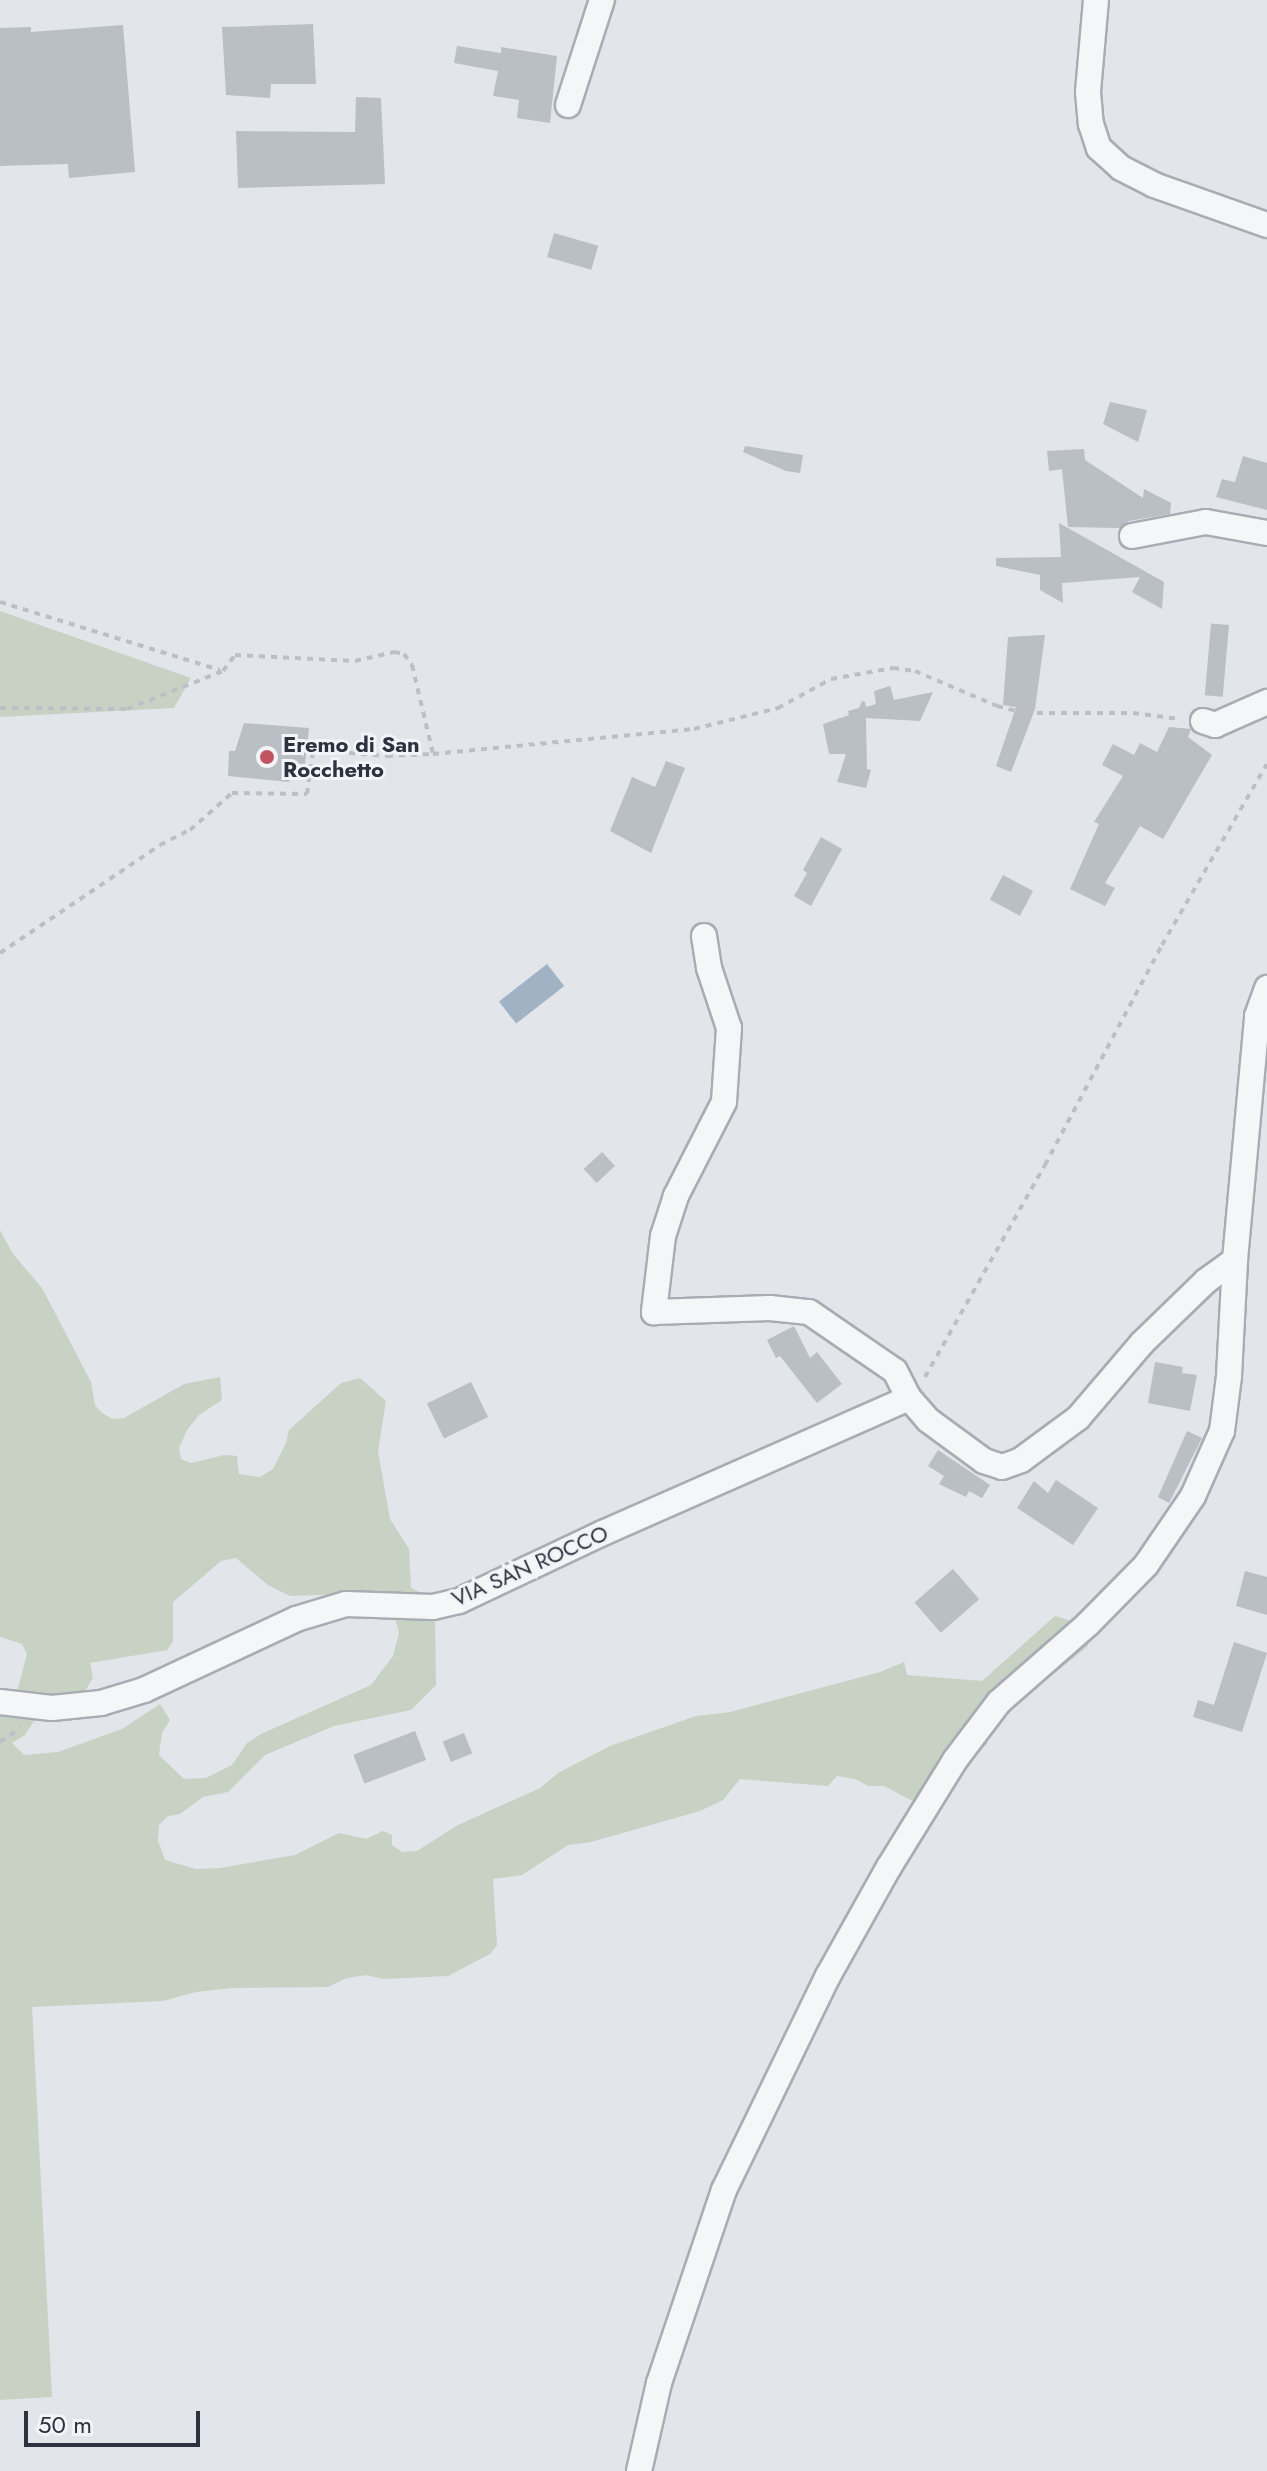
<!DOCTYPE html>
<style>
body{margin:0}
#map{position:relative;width:1267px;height:2471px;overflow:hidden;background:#e2e5e9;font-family:Jost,sans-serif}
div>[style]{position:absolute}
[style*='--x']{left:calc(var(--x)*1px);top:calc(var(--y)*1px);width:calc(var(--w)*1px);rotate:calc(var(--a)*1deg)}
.green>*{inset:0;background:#c7d2c4}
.water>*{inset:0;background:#a1b2c5;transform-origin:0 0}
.building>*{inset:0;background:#babec5;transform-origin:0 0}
.path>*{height:4px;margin-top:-2px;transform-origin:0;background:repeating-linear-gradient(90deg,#bdbfc4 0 6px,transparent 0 12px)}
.roads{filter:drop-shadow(2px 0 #a8acb3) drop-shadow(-2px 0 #a8acb3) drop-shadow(0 2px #a8acb3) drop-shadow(0 -2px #a8acb3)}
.minor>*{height:24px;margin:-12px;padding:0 12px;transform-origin:12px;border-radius:12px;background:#f5f6f8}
.dots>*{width:22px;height:22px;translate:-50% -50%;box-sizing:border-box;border:4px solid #f2f4f7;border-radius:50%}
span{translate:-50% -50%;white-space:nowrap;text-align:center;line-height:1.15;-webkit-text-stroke:6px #f2f4f7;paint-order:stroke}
.poi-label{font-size:22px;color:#2c323f;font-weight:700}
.left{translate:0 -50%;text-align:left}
.street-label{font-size:22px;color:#2c323f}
.scale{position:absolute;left:24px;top:2411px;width:176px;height:36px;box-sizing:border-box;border:4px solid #2c323f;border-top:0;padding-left:10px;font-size:24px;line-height:28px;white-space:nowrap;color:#2c323f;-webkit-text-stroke:6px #f2f4f7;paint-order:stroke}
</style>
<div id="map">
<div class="green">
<i style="clip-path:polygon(0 611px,191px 678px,174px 708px,0 717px)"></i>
<i style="clip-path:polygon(evenodd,0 1230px,13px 1254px,42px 1288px,91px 1382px,95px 1405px,101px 1412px,112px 1419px,124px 1418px,184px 1384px,220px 1377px,222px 1400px,199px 1415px,187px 1430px,179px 1448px,181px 1459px,191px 1463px,224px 1455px,237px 1456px,239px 1474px,260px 1477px,273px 1469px,286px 1443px,289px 1430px,341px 1383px,360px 1378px,386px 1401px,378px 1451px,390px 1519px,409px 1549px,411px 1588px,422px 1593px,435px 1615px,436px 1685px,411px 1710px,334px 1726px,265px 1755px,228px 1792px,203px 1797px,180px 1814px,168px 1816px,159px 1825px,158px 1841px,165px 1860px,196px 1869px,220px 1868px,295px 1855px,339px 1833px,366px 1839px,383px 1831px,392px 1835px,392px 1845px,402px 1852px,417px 1851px,458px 1825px,540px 1788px,558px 1773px,610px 1746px,696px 1716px,730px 1712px,880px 1672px,904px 1662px,907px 1675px,982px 1681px,1055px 1616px,1078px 1623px,1087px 1630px,1088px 1646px,1055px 1673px,989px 1692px,984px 1708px,987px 1744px,959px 1764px,957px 1784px,941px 1800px,926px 1808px,884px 1786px,868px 1786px,855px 1779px,837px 1776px,828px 1786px,740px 1779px,723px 1800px,700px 1811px,591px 1842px,568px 1845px,522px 1875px,493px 1879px,497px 1945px,490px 1954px,448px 1976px,383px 1979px,366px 1975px,347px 1978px,328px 1987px,233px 1988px,196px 1992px,163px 2001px,32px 2007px,52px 2397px,0 2400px,0 1713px,16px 1696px,27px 1654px,22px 1644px,0 1637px,0 1230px,236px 1558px,268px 1585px,290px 1596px,366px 1593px,396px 1621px,399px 1633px,393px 1656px,371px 1685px,261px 1734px,247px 1743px,232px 1765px,206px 1778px,184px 1779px,159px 1755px,162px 1733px,170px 1720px,160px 1704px,122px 1729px,58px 1752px,24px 1755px,12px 1743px,25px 1735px,34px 1721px,85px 1691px,93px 1678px,90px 1663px,167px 1650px,173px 1641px,173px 1602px,221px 1561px,236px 1558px)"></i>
</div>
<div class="water">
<i style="left:547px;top:964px;width:28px;height:61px;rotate:52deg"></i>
</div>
<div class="building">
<i style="clip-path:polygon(313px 24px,316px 84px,271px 84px,270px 98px,226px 95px,222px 27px)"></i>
<i style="clip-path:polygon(123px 25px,135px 172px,69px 178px,68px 164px,0 166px,0 28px,31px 27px,31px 32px)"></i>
<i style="clip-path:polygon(457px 46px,501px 53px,501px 47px,557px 56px,550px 123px,517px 118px,519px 100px,493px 96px,498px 71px,454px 63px)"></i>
<i style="clip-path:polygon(356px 97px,381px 98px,385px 184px,238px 188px,236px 131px,355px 132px)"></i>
<i style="left:554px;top:233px;width:46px;height:25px;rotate:16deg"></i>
<i style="clip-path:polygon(1110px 402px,1147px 410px,1138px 442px,1103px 424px)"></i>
<i style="clip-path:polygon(745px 446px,803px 455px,800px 473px,786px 471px,743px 452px)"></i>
<i style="clip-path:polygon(1084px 449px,1085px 460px,1143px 498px,1144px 489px,1171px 503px,1170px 514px,1129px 521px,1120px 528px,1068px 527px,1062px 469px,1049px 471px,1047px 451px)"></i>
<i style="clip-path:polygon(1243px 456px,1267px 463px,1267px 510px,1216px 497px,1222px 479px,1235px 482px)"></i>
<i style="clip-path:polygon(1059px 523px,1164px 582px,1162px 609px,1132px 592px,1140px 577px,1062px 583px,1063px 603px,1040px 590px,1040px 575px,996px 566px,996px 558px,1061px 557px)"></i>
<i style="left:1229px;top:625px;width:72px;height:18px;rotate:95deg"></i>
<i style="clip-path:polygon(1045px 635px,1035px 709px,1011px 772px,996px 766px,1016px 707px,1003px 705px,1008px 637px)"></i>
<i style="clip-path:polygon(890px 686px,894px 700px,933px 692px,920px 721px,866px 718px,867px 769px,871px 770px,866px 788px,837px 782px,846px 754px,829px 754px,823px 724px,849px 715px,848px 711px,859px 708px,862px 701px,865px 702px,866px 707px,876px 704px,874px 691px)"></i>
<i style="clip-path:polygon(244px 723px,309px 728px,305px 764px,292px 763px,289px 782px,228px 776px,229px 751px,235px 751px)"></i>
<i style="clip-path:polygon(1169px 727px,1191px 729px,1188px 737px,1212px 755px,1163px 839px,1140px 826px,1105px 883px,1115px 888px,1105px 906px,1070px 889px,1099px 824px,1094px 822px,1123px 776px,1102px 765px,1113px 744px,1134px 755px,1140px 743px,1157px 752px)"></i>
<i style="clip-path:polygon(666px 761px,685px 768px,651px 853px,610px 831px,632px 777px,655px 787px)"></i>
<i style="clip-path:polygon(821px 837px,842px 849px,811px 906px,794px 896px,807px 873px,803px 870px)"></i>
<i style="left:1003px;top:875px;width:34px;height:28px;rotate:28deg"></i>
<i style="left:602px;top:1152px;width:19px;height:25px;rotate:47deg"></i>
<i style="clip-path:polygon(794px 1326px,810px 1358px,817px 1352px,842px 1384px,817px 1403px,780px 1356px,776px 1358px,767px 1340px)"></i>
<i style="clip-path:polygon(1155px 1362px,1183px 1367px,1182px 1373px,1197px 1375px,1190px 1411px,1148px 1403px)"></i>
<i style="left:471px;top:1382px;width:39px;height:49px;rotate:64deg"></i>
<i style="clip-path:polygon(1187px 1431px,1202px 1438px,1169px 1503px,1158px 1497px)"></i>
<i style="clip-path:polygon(938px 1450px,990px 1485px,982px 1498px,969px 1491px,966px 1497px,939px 1484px,944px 1476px,928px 1466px)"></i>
<i style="clip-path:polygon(1056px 1480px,1098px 1508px,1073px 1545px,1017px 1508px,1034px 1481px,1048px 1493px)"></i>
<i style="left:953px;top:1569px;width:40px;height:51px;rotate:49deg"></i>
<i style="clip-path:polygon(1245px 1571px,1267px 1577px,1267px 1615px,1236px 1606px)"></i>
<i style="clip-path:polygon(1234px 1642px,1267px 1653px,1242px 1732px,1193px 1717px,1198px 1700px,1214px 1705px)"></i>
<i style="left:415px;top:1731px;width:31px;height:66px;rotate:69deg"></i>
<i style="left:464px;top:1733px;width:22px;height:23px;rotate:68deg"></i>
</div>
<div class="path">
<i style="--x:0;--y:602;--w:230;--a:17.2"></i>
<i style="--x:0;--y:708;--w:127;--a:0.5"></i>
<i style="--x:127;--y:709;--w:103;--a:-21.6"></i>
<i style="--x:223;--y:671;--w:20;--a:-53"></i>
<i style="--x:235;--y:655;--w:120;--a:2.9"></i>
<i style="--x:355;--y:661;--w:40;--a:-13"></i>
<i style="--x:394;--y:652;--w:10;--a:11"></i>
<i style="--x:404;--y:654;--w:14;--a:54"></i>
<i style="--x:412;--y:665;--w:91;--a:76.7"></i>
<i style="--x:0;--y:953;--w:193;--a:-34"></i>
<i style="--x:160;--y:845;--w:34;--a:-27"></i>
<i style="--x:190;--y:830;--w:56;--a:-41.4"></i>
<i style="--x:232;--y:793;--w:75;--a:0.8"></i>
<i style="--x:307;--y:794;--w:44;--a:-82.2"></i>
<i style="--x:313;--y:750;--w:74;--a:4.6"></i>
<i style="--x:387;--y:756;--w:46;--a:-2.5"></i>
<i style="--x:433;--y:754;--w:262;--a:-5.5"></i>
<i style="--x:694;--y:729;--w:87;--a:-14"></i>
<i style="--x:778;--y:708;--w:60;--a:-28.7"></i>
<i style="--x:831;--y:679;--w:63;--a:-10.1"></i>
<i style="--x:893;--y:668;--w:22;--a:8"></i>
<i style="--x:915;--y:671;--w:89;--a:23.1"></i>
<i style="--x:997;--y:706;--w:29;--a:14"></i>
<i style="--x:1025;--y:713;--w:108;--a:0"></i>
<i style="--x:1133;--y:713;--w:47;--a:7.3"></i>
<i style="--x:925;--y:1377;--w:244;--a:-60.5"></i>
<i style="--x:1045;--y:1165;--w:249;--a:-62"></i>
<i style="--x:1162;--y:945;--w:209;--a:-59.9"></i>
<i style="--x:0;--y:1742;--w:25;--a:-34"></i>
</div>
<div class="roads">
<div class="minor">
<i style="--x:1096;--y:0;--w:92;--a:95"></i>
<i style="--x:1088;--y:92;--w:32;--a:85"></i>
<i style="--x:1091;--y:124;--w:25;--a:72"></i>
<i style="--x:1099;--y:148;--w:30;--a:42"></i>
<i style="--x:1121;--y:168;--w:37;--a:27"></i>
<i style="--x:1154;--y:185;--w:120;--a:19.5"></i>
<i style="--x:568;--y:105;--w:110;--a:-72.1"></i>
<i style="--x:1132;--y:536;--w:75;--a:-10.7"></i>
<i style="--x:1206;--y:522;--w:62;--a:10.2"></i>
<i style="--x:1203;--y:721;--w:13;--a:18"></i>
<i style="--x:1215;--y:725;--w:57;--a:-23.9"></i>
<i style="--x:704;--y:936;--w:32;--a:81"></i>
<i style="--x:709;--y:968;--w:63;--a:71.6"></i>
<i style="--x:729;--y:1028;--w:74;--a:93.9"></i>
<i style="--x:724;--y:1102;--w:106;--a:117.1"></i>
<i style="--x:676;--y:1196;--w:42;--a:108"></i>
<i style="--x:663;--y:1236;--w:77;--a:96.8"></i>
<i style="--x:654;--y:1312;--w:116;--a:-2"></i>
<i style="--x:770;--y:1308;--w:39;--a:6"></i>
<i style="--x:809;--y:1312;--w:104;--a:34.5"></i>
<i style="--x:895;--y:1371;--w:30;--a:63"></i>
<i style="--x:909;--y:1398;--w:29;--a:49"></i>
<i style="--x:928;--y:1420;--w:69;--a:36.2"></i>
<i style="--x:984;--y:1461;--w:19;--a:18"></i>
<i style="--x:1002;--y:1467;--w:20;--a:-20"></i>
<i style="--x:1021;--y:1460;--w:71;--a:-36.4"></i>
<i style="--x:1078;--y:1418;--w:99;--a:-49.5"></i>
<i style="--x:1142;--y:1343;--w:89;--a:-44.1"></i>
<i style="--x:1206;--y:1281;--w:36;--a:-36"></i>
<i style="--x:1235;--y:1260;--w:245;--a:-84.8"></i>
<i style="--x:1257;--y:1016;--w:30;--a:-70"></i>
<i style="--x:0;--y:1702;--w:52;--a:6.6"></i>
<i style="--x:52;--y:1708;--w:49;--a:-5.8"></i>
<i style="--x:101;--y:1703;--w:45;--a:-16.8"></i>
<i style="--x:144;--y:1690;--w:168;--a:-25"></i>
<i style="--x:296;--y:1619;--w:52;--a:-16.7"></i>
<i style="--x:346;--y:1604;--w:87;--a:2"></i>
<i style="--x:433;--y:1607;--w:27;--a:-13"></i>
<i style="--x:459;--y:1601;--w:159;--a:-25.3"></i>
<i style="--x:603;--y:1533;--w:334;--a:-23.8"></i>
<i style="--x:639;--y:2471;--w:90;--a:-77.2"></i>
<i style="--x:659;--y:2383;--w:204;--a:-71.4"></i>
<i style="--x:724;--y:2190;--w:238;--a:-64.1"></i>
<i style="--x:828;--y:1976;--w:125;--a:-60.8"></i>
<i style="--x:889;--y:1867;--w:126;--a:-58.3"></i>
<i style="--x:955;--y:1760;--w:73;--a:-52.8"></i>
<i style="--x:999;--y:1702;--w:118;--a:-41.2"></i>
<i style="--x:1088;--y:1624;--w:83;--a:-45.5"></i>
<i style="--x:1146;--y:1565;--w:83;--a:-55.7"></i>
<i style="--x:1193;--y:1496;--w:71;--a:-66"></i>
<i style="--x:1222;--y:1431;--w:55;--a:-82.7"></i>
<i style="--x:1229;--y:1376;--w:116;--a:-87"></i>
</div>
</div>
<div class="dots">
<i style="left:267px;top:757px;background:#c15462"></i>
</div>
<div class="poi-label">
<span class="left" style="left:283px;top:757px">Eremo di San<br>Rocchetto</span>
</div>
<div class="street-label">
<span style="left:530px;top:1566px;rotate:-24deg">VIA SAN ROCCO</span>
</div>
<div class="scale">50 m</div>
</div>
